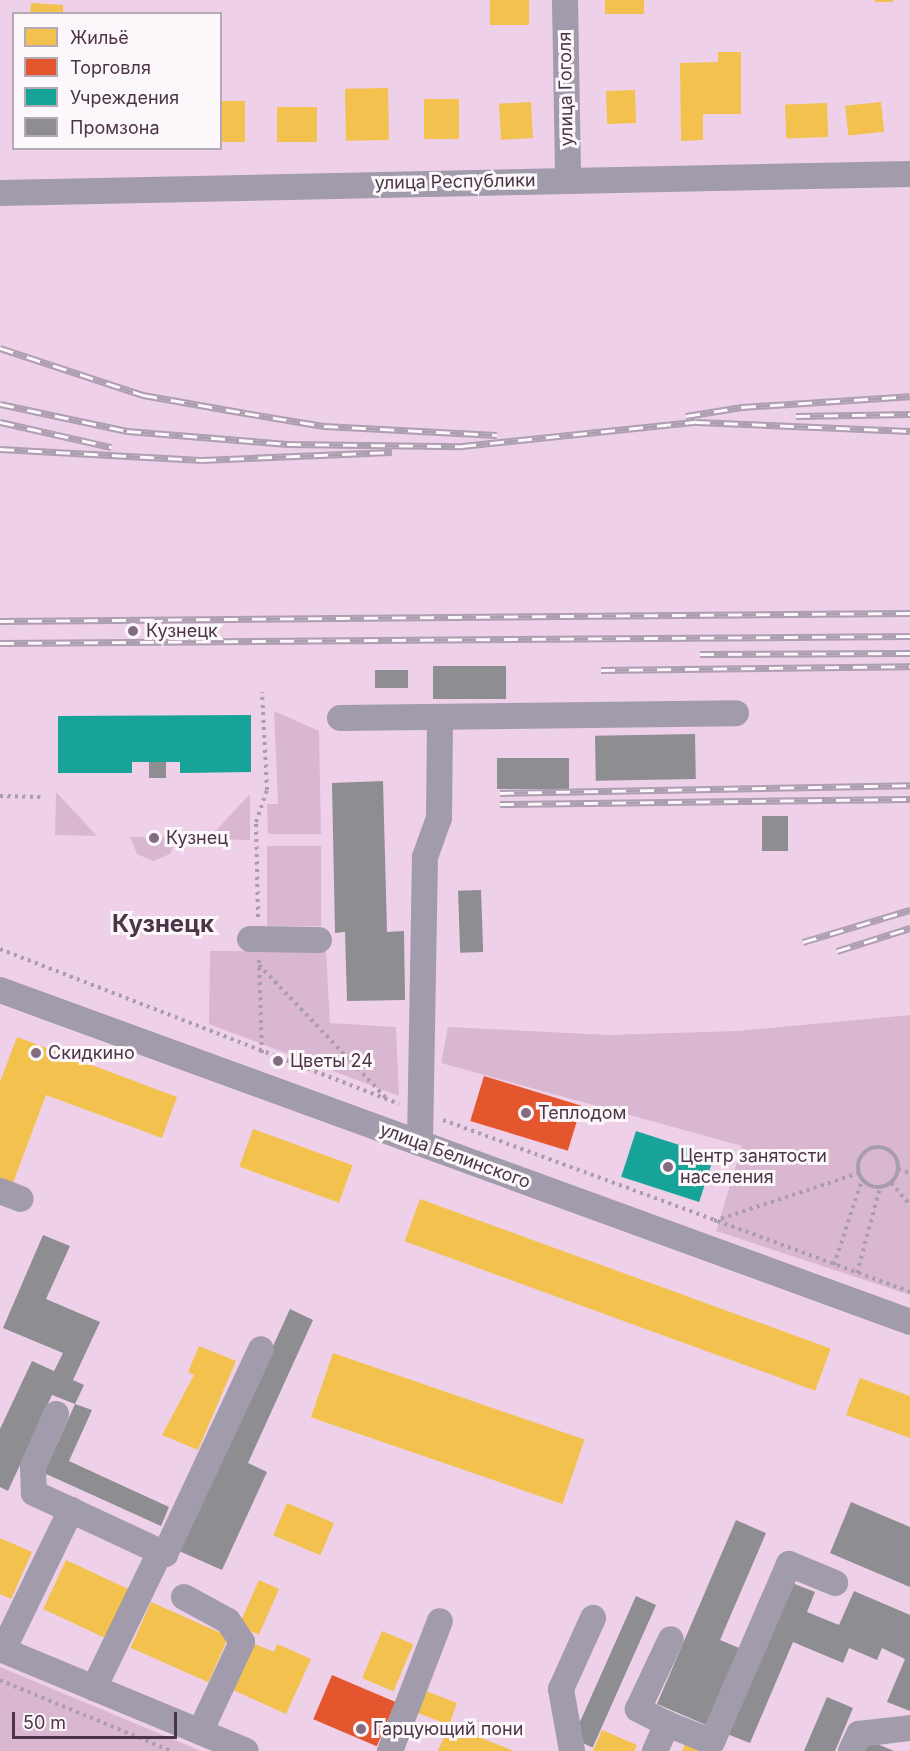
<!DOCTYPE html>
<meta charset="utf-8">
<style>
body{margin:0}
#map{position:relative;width:910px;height:1751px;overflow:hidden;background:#eed1e8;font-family:Inter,sans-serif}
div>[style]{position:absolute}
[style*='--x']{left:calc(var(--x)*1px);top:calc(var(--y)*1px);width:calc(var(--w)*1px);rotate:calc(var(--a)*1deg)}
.green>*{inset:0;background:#d9b7d1;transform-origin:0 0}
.homes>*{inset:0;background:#f2c14e;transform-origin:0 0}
.shops>*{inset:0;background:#e4572e;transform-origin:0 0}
.public>*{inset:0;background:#17a398;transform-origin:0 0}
.industry>*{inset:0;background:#8d8d92;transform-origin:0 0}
.path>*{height:4px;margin-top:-2px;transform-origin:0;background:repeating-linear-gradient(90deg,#a79dac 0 3px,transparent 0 7.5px)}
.path>.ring{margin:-2px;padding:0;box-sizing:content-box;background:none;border:4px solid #a79dac;border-radius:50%}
.minor>*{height:26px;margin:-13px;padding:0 13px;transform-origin:13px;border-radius:13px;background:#a19bac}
.rail>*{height:7px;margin-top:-3.5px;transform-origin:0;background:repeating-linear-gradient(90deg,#fcf7fb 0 14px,#ad9fb1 0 28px);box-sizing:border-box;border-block:2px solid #ad9fb1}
.dots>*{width:16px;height:16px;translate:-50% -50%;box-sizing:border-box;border:3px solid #fcf7fb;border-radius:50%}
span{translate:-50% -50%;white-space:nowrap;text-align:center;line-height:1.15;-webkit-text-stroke:6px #fcf7fb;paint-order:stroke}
.street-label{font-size:18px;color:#4b3546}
.poi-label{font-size:18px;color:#4b3546}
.left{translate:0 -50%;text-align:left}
.district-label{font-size:24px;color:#4b3546;font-weight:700}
.legend{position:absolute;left:12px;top:12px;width:210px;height:138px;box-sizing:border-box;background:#fcf7fb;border:2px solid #b5a9b3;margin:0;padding:8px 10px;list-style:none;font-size:18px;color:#4b3546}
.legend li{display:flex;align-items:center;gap:12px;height:30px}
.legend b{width:30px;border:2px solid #b5a9b3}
.scale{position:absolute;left:12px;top:1712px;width:165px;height:27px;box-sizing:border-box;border:3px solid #4b3546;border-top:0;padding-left:8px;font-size:18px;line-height:21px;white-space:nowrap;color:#4b3546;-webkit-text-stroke:4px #fcf7fb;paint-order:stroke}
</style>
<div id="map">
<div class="green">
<i style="clip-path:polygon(274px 711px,319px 731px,321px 834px,268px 834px,267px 804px,278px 804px)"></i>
<i style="clip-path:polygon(56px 792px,97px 836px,55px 835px)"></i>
<i style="clip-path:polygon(250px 794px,250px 840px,208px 839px)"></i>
<i style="clip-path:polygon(130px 837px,144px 837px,152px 845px,162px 837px,176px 838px,170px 854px,153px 861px,137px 854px)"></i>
<i style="left:267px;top:846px;width:54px;height:80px"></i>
<i style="clip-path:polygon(210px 951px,326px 951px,330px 1023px,396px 1027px,399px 1096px,209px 1024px)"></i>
<i style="clip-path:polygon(910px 1015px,910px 1295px,716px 1231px,742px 1146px,441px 1063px,448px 1027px,608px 1035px,737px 1031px)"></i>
<i style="clip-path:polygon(0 1666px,0 1667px,201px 1751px,0 1751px)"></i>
</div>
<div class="homes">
<i style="left:490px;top:0;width:39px;height:25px"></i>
<i style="left:605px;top:0;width:39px;height:14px"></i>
<i style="left:875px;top:0;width:18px;height:2px"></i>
<i style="clip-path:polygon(31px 3px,63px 5px,63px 14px,30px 14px)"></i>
<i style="clip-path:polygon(718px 52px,741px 52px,741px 114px,703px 114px,703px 140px,681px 141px,680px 63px,718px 62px)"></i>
<i style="left:388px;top:88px;width:52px;height:43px;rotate:89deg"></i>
<i style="left:635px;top:90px;width:33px;height:29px;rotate:88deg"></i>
<i style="left:424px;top:99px;width:35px;height:40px"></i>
<i style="left:220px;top:101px;width:25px;height:41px"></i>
<i style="left:531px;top:102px;width:36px;height:32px;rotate:87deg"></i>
<i style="left:881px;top:102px;width:30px;height:36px;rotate:84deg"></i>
<i style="left:827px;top:103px;width:34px;height:42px;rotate:88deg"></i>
<i style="left:317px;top:107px;width:35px;height:40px;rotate:90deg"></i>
<i style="clip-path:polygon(17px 1037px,177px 1097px,162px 1138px,46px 1095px,13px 1183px,0 1178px,0 1082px)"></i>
<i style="left:253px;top:1129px;width:106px;height:40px;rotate:20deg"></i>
<i style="left:420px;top:1199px;width:437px;height:45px;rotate:20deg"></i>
<i style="clip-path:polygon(199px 1346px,236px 1361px,198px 1450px,162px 1435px,194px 1375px,188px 1372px)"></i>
<i style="left:333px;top:1353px;width:266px;height:68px;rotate:19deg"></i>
<i style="clip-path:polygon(860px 1378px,910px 1396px,910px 1438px,846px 1415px)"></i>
<i style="left:287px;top:1503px;width:51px;height:35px;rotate:23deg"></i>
<i style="clip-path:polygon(0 1538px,32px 1552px,11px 1599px,0 1594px)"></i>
<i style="left:66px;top:1560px;width:75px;height:54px;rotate:25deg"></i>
<i style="left:259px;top:1580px;width:22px;height:50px;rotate:24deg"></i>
<i style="left:151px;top:1602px;width:85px;height:50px;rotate:24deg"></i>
<i style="left:382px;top:1631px;width:34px;height:51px;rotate:23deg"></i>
<i style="clip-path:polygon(255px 1644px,274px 1652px,277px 1644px,311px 1659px,286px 1714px,233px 1690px)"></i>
<i style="clip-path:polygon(421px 1689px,457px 1703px,449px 1725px,514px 1751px,438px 1751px,449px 1725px,413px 1711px)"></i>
<i style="clip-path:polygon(602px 1730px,637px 1745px,634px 1751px,593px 1751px)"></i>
<i style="clip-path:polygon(686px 1742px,706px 1751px,682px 1751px)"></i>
</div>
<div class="shops">
<i style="left:484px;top:1076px;width:102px;height:47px;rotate:17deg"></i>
<i style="left:332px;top:1675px;width:69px;height:48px;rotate:23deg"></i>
</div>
<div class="public">
<i style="clip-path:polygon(251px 715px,251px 772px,180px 773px,180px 762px,132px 762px,132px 773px,58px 773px,58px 716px)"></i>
<i style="left:636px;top:1131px;width:82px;height:48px;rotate:18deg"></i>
</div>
<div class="industry">
<i style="left:433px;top:666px;width:73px;height:33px"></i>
<i style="left:408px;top:670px;width:18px;height:33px;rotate:90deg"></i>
<i style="left:695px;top:734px;width:45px;height:100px;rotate:89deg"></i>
<i style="left:569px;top:758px;width:31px;height:72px;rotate:90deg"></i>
<i style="left:149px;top:762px;width:17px;height:16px"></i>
<i style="clip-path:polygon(383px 781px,387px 932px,404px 931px,405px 1000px,347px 1001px,345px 932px,335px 933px,332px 783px)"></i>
<i style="left:762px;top:816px;width:26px;height:35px"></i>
<i style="left:481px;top:890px;width:62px;height:23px;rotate:88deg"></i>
<i style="clip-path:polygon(43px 1235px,70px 1246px,46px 1299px,100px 1322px,73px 1380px,84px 1385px,75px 1404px,92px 1410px,69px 1461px,169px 1507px,161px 1526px,44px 1473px,75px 1404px,52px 1395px,8px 1491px,0 1487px,0 1429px,32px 1361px,54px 1371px,63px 1353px,3px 1328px)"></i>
<i style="clip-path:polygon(290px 1309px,313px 1320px,248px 1463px,267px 1472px,222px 1570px,179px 1551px)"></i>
<i style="clip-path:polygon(851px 1502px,910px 1527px,910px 1587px,830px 1553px)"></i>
<i style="clip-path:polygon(736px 1520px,766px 1533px,720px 1640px,739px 1648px,706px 1725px,657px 1704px)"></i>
<i style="clip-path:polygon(792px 1583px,815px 1592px,807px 1612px,839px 1625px,854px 1591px,910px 1615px,910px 1711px,887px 1702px,905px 1659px,882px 1648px,877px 1660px,849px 1648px,843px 1663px,793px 1642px,750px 1743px,727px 1734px)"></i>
<i style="left:636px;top:1596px;width:22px;height:156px;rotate:24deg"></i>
<i style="clip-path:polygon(827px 1697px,853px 1708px,835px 1751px,804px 1751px)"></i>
<i style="clip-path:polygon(870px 1741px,894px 1751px,865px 1751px)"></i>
</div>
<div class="path">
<i style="--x:0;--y:796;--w:43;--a:1.3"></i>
<i style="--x:258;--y:917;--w:95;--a:-91.2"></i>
<i style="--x:256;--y:822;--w:34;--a:-71"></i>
<i style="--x:267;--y:790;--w:98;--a:-92.9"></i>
<i style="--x:0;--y:949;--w:428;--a:21.2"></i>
<i style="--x:259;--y:960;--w:93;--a:88.2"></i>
<i style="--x:259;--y:965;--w:184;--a:46.3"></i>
<i style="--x:443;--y:1120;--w:498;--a:20.2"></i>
<i class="ring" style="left:858px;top:1147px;width:36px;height:36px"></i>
<i style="--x:898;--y:1169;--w:13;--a:18"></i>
<i style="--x:891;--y:1183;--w:29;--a:49"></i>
<i style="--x:714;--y:1221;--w:153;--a:-18.3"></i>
<i style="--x:834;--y:1265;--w:89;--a:-71.8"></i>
<i style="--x:857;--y:1273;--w:88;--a:-74.9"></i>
<i style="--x:0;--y:1680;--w:185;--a:22.5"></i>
</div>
<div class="minor">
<i style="--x:565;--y:0;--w:179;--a:89"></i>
<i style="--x:0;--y:193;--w:910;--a:-1.2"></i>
<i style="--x:340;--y:718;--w:396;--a:-0.7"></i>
<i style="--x:250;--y:939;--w:69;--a:0.8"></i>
<i style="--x:0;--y:990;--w:969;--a:20.04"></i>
<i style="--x:420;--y:1143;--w:286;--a:-89"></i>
<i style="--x:425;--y:857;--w:41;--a:-70.3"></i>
<i style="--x:439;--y:818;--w:101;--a:-89.4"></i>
<i style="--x:0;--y:1191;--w:22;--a:21"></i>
<i style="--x:56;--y:1414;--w:58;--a:113.5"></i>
<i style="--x:33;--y:1467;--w:26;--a:88"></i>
<i style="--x:34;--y:1493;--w:145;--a:25"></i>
<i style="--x:165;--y:1554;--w:226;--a:-64.9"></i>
<i style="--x:184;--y:1597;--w:50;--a:28.6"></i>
<i style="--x:228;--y:1621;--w:25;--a:56"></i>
<i style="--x:242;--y:1642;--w:99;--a:115"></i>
<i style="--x:0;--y:1649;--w:266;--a:22.5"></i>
<i style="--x:3;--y:1650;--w:156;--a:-64.1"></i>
<i style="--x:94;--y:1688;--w:151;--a:-64.1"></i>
<i style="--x:667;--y:1724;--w:48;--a:21.8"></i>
<i style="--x:712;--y:1742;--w:194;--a:-66.6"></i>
<i style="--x:789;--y:1564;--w:50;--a:22.4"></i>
<i style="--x:390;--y:1751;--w:139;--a:-69"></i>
<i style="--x:572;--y:1751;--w:63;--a:-100.1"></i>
<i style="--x:561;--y:1689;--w:78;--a:-65.7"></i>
<i style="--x:655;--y:1751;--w:30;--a:-66"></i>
<i style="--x:667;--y:1724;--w:33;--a:-153"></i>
<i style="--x:638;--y:1709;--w:77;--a:-64.8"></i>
<i style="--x:851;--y:1751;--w:19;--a:-65"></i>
<i style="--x:859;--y:1734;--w:51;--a:-6.7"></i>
</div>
<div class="rail">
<i style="--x:0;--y:348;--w:151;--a:18.2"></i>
<i style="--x:143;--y:395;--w:104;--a:10"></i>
<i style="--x:245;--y:413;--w:80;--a:9.3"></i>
<i style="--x:324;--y:426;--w:173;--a:3"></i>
<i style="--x:0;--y:404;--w:130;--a:12"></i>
<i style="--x:127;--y:431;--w:161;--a:4.6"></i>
<i style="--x:287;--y:444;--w:175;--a:0.7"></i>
<i style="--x:462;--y:446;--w:235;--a:-5.9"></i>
<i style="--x:696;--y:422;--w:214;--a:2.4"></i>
<i style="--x:686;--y:416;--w:57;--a:-9.1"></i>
<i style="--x:742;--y:407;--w:168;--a:-3.7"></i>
<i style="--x:796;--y:416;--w:114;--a:-1"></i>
<i style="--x:0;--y:422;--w:114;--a:12.7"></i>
<i style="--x:0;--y:449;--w:202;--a:3.1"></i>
<i style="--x:202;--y:460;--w:190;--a:-2.4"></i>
<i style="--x:0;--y:621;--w:910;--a:-0.5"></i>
<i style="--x:0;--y:643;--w:910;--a:-0.44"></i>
<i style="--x:700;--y:654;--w:210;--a:-0.3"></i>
<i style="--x:601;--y:670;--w:309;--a:-0.7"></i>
<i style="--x:500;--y:793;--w:410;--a:-1.1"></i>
<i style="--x:500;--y:804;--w:410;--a:-0.7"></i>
<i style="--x:803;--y:942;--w:112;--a:-16.7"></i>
<i style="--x:837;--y:951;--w:77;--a:-17.5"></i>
</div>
<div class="dots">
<i style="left:133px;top:631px;background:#846c7f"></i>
<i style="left:154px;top:838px;background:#846c7f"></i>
<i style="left:36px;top:1053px;background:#846c7f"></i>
<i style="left:278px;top:1061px;background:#846c7f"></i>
<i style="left:526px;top:1113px;background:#846c7f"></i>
<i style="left:668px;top:1167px;background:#846c7f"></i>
<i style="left:361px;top:1729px;background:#846c7f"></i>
</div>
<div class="street-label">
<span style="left:566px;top:89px;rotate:-91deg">улица Гоголя</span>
<span style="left:455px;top:182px;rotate:-1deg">улица Республики</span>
<span style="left:455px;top:1156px;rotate:20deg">улица Белинского</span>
</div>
<div class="poi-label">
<span class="left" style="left:146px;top:631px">Кузнецк</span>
<span class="left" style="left:166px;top:838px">Кузнец</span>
<span class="left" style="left:48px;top:1053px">Скидкино</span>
<span class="left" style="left:290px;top:1061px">Цветы 24</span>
<span class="left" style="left:538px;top:1113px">Теплодом</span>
<span class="left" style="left:680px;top:1167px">Центр занятости<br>населения</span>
<span class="left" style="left:373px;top:1729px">Гарцующий пони</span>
</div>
<div class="district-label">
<span style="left:163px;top:924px">Кузнецк</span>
</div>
<ul class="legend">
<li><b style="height:16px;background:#f2c14e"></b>Жильё</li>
<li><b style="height:16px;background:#e4572e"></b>Торговля</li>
<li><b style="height:16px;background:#17a398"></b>Учреждения</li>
<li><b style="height:16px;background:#8d8d92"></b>Промзона</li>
</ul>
<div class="scale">50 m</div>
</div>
